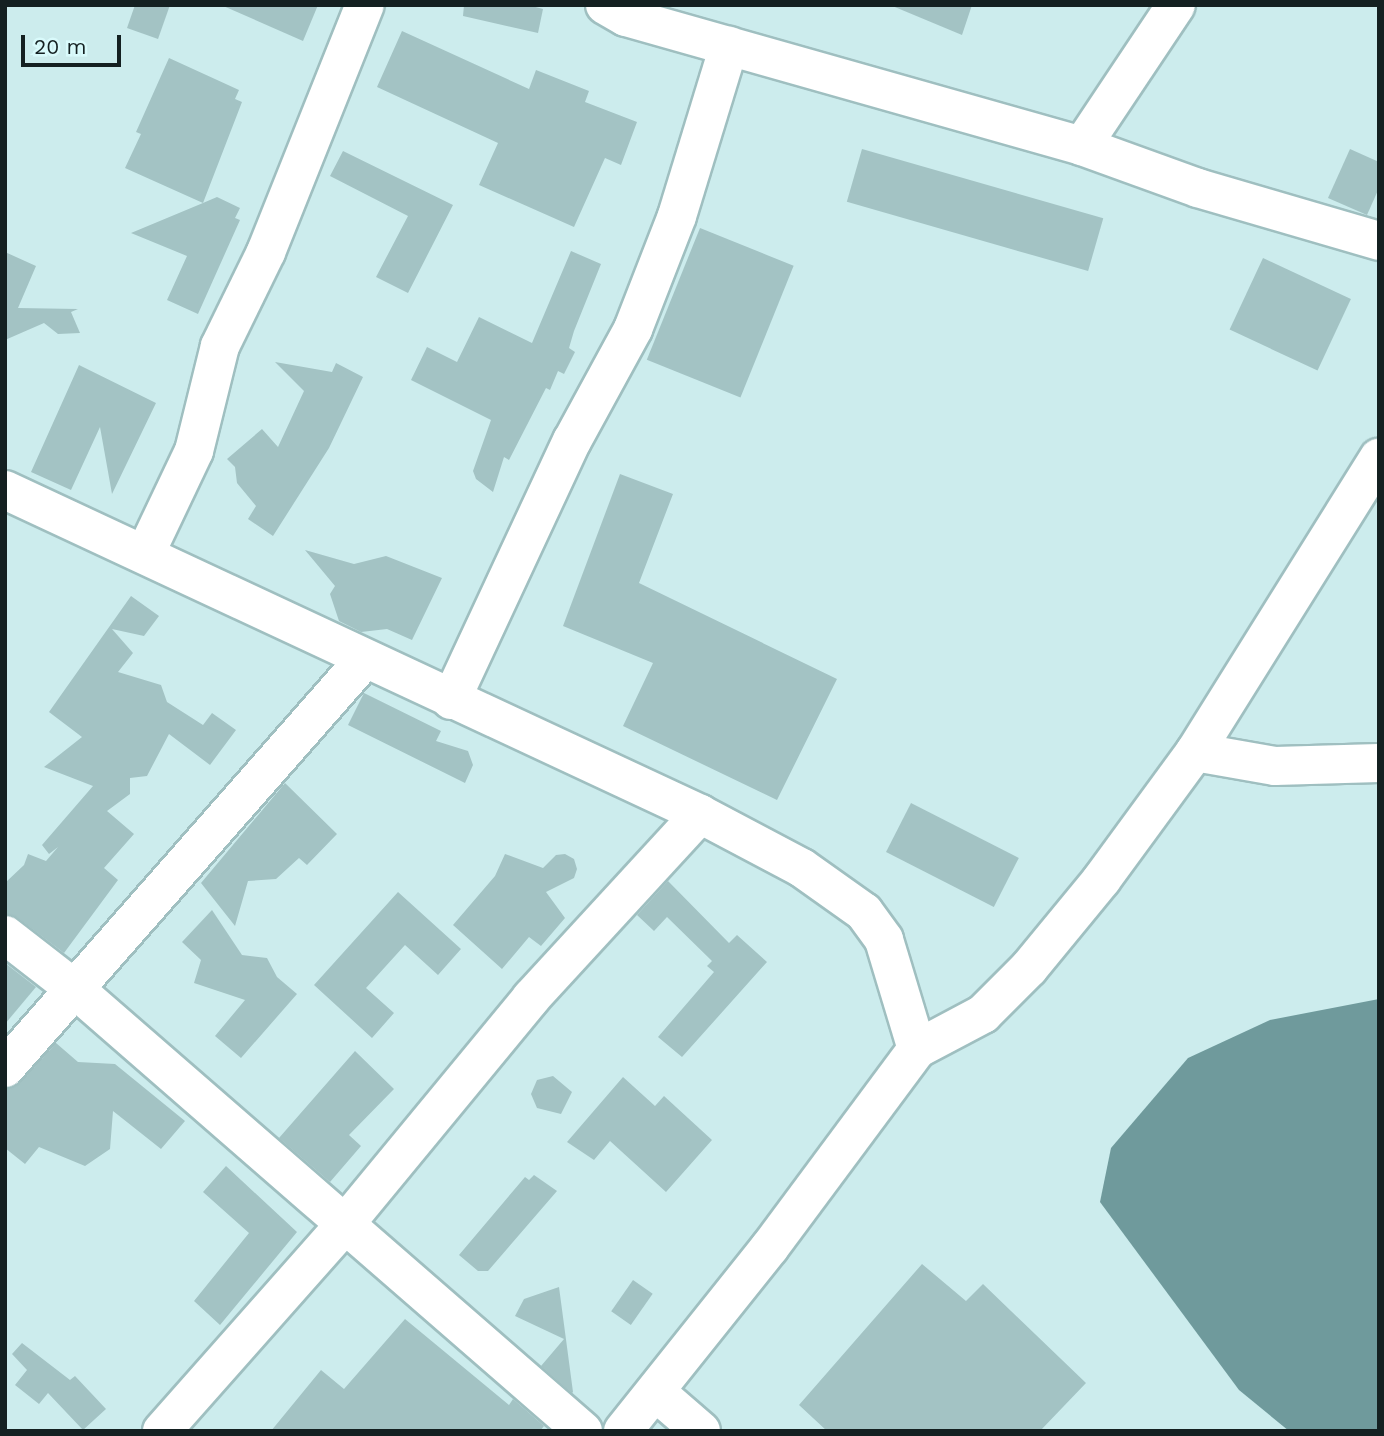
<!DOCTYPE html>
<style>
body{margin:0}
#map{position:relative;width:1384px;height:1436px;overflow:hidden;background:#cceced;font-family:"Work Sans",sans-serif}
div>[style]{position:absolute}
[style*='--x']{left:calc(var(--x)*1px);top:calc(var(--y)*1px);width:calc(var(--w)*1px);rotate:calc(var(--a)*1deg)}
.water>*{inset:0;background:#6f9a9c}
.building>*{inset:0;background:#a3c3c4;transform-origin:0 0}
.roads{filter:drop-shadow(2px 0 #9fbfc0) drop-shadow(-2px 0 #9fbfc0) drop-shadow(0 2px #9fbfc0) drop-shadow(0 -2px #9fbfc0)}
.minor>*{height:38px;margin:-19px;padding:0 19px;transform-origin:19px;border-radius:19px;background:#fff}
span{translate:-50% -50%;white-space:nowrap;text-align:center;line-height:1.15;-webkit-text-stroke:7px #d9fafb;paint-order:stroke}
.frame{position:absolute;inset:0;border:7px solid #142021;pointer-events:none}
.scale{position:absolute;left:21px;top:35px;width:100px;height:32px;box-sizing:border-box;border:4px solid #142021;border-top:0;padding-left:9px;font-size:21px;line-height:24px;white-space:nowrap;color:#142021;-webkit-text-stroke:5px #d9fafb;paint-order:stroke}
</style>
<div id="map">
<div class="water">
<i style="clip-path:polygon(1379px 999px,1379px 1431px,1289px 1431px,1239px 1390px,1100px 1202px,1111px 1148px,1188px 1058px,1270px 1020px)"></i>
</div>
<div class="building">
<i style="clip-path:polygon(135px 5px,170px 5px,158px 39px,127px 28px)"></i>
<i style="clip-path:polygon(221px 5px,318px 5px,303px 41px)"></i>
<i style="clip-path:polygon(464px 5px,528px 5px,543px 9px,538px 33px,463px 16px)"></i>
<i style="clip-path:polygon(890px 5px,972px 5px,962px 35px)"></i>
<i style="clip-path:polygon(402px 31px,529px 89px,536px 70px,589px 91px,585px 102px,637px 122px,621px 165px,605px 158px,574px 227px,479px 185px,498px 143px,377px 87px)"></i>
<i style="clip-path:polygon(169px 58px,239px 90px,235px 99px,242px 102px,203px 203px,217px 197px,240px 208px,235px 218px,240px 220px,198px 314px,167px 300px,187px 256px,131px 233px,203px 203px,125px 168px,141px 134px,136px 132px)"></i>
<i style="left:862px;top:149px;width:251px;height:55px;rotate:16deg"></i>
<i style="clip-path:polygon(1350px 149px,1379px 162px,1379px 188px,1367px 215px,1328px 198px)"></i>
<i style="clip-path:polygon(343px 151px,453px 205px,408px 293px,376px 277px,408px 216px,330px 176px)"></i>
<i style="left:700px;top:228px;width:101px;height:142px;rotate:22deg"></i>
<i style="clip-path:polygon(571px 251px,601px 264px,574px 331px,569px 348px,575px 352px,564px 374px,558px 371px,550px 390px,546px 388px,509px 460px,504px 457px,493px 492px,476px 479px,473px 471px,491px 420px,411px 380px,427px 347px,457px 362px,479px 317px,532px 343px)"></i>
<i style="clip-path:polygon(5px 252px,36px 266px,18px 308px,78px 309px,71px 312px,80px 333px,58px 334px,44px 323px,5px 340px)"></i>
<i style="left:1263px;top:258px;width:97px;height:79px;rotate:25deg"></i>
<i style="clip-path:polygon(275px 362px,332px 372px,336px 363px,363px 377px,329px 448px,273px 536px,248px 519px,256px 506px,237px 483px,235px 467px,227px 459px,262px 429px,278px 447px,304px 391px)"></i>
<i style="clip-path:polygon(79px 365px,156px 403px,112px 494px,100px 427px,71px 490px,31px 472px)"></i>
<i style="clip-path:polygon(620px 474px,673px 494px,639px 583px,837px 679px,777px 800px,623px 726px,653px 663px,563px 626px)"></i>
<i style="clip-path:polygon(305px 550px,354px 564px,386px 556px,442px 578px,412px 640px,387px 629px,361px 632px,339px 621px,330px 594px,335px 586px)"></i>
<i style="clip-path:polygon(131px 596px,159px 616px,144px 636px,112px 629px,133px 653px,118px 672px,161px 685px,167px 702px,203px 725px,212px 713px,236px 730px,210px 765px,169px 734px,147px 776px,130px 778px,130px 794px,107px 811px,134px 834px,104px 868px,118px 880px,64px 953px,18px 918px,5px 914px,5px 883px,24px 865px,28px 854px,46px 861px,58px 847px,49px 854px,42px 845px,93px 786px,44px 767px,82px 737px,49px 712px)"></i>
<i style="clip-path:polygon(364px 693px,441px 731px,436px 741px,468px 751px,473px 765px,465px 783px,348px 725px)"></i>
<i style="clip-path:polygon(285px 783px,337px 834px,307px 865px,299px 858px,276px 879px,248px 881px,235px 926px,201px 883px)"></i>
<i style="left:911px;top:803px;width:121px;height:55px;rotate:27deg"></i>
<i style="clip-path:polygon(505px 854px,543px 868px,556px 855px,565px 854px,574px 859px,577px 869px,574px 878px,546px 892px,565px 918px,541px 946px,529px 937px,502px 969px,453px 925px,495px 876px)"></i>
<i style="clip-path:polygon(668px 881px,729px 943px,737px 935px,767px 962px,682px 1057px,658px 1037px,714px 972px,707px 966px,712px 961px,667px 917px,654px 931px,637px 915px)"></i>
<i style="clip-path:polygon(398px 892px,461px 949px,438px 975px,405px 945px,366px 988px,394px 1013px,372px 1038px,314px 985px)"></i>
<i style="clip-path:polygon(212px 910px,242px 955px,267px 958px,277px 977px,297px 994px,241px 1058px,215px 1036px,245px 1000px,194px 983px,201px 960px,182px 942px)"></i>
<i style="clip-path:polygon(5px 963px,36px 987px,5px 1024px)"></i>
<i style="clip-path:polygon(56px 1043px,78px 1062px,115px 1064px,185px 1121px,161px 1149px,113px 1111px,110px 1149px,85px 1166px,39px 1147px,25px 1164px,5px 1148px,5px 1089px,21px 1082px)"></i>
<i style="clip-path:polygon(355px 1051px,394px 1089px,349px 1135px,361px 1146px,330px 1182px,279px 1138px)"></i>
<i style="clip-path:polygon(553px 1076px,572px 1092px,561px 1114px,537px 1108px,531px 1094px,537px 1080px)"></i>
<i style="clip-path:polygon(623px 1077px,655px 1106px,664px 1096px,712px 1140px,666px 1192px,610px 1141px,594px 1160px,567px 1142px)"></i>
<i style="clip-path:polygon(226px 1166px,297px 1232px,220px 1325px,194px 1301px,249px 1233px,203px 1192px)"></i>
<i style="clip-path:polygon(534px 1175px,557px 1191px,488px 1271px,478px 1271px,459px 1255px,525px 1177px,529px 1180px)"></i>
<i style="clip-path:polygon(922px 1264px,966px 1301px,983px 1284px,1086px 1383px,1040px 1431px,827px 1431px,799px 1405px)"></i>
<i style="left:633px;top:1280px;width:24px;height:38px;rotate:35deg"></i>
<i style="clip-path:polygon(559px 1287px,573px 1392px,572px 1393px,541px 1366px,564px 1339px,515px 1316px,524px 1299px)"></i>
<i style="clip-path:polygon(405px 1319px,509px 1405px,513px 1399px,544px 1426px,540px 1431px,271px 1431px,321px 1370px,344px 1389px)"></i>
<i style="clip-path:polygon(22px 1343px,70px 1380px,75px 1376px,106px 1409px,83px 1430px,48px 1393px,39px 1404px,15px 1385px,27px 1370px,12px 1354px)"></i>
</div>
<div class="roads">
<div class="minor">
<i style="--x:605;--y:5;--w:24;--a:30"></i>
<i style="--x:626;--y:17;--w:474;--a:15.8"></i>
<i style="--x:1082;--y:146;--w:123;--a:19.9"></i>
<i style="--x:1198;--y:188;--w:189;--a:16.3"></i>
<i style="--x:1082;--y:146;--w:169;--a:-56.3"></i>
<i style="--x:5;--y:490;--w:767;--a:24.99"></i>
<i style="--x:700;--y:814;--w:115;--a:27.9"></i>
<i style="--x:802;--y:868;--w:76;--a:35.4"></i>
<i style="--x:864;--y:912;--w:34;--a:54"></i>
<i style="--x:884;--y:940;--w:114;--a:73.2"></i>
<i style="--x:146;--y:552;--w:112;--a:-64.6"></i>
<i style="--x:194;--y:451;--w:108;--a:-76.1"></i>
<i style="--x:220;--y:346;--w:105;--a:-63.9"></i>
<i style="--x:266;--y:252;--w:266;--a:-68.2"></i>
<i style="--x:451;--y:700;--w:286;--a:-65"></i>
<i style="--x:572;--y:441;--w:128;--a:-61.4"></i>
<i style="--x:633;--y:329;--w:121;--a:-68.7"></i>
<i style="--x:677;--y:216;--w:178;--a:-73"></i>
<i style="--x:1195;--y:752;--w:81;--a:9.9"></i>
<i style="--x:1275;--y:766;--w:104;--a:-1.7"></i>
<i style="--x:5;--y:935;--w:90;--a:37.8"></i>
<i style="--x:76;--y:990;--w:672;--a:41.02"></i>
<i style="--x:5;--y:1068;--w:542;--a:-48.66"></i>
<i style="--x:657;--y:1393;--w:58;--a:40.8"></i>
<i style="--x:162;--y:1431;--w:276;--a:-48.5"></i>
<i style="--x:345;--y:1224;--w:293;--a:-50.5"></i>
<i style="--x:531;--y:998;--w:250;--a:-47.4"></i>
<i style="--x:623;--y:1431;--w:236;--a:-51.4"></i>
<i style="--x:770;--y:1247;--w:247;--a:-53.4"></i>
<i style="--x:917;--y:1049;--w:75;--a:-27.9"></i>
<i style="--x:983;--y:1014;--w:65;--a:-45"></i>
<i style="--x:1029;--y:968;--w:115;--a:-50.6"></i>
<i style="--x:1102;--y:879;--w:157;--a:-53.8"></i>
<i style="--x:1195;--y:752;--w:347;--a:-58"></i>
</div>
</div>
<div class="frame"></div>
<div class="scale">20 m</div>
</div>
